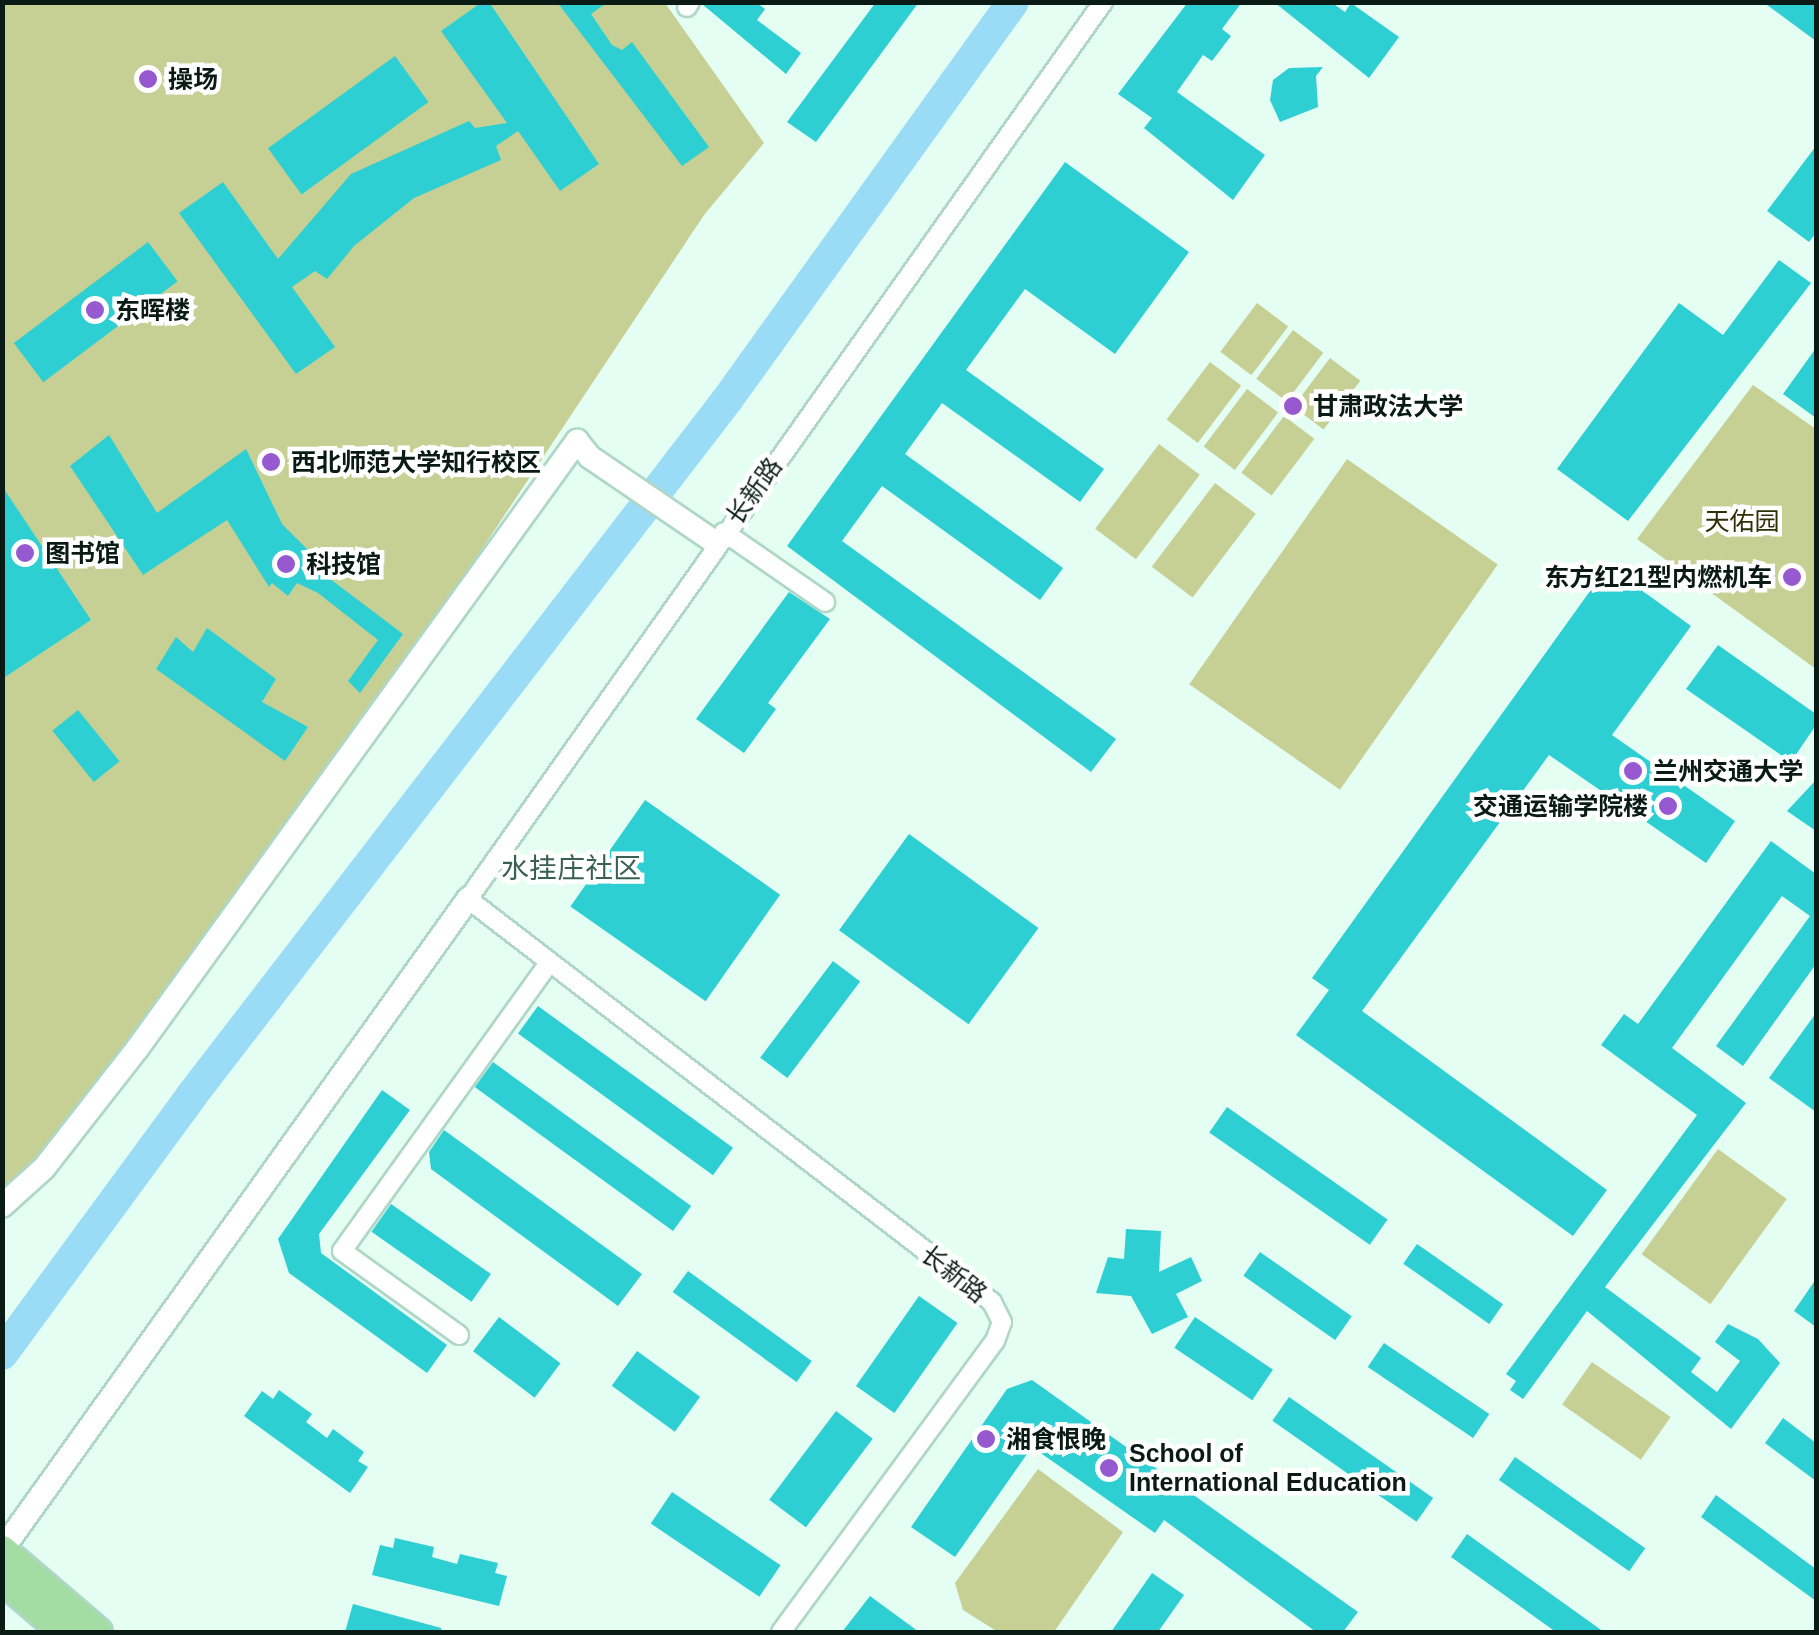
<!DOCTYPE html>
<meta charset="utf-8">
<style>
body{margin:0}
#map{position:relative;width:1819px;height:1635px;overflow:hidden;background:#e5fef4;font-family:Helvetica,"Noto Sans SC",sans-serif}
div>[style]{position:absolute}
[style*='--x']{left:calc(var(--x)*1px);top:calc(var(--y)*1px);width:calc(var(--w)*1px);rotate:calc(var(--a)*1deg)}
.green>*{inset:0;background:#c6d094;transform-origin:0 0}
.river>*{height:32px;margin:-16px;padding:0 16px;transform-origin:16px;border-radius:16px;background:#9adcf5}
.building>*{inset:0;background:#2dcfd2;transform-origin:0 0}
.roads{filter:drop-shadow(2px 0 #aed7c8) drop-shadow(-2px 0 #aed7c8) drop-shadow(0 2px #aed7c8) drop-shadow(0 -2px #aed7c8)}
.minor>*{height:18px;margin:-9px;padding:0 9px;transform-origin:9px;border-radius:9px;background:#fff}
.tertiary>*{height:22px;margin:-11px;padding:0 11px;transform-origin:11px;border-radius:11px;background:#fff}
.primary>*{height:28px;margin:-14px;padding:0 14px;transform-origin:14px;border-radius:14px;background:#a4dda3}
.dots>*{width:28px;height:28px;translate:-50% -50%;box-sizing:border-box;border:5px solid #fff;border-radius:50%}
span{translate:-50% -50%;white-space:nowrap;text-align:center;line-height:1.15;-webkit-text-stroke:9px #fff;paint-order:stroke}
.poi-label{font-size:25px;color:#0a1a14;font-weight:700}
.left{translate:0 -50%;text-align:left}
.right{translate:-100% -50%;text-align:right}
.street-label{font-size:25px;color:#0a1a14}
.park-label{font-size:25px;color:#2c3106}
.neighbourhood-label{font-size:28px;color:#3a6053}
.frame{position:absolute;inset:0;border:5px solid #0a1a14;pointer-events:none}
</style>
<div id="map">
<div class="green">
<i style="clip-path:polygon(3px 3px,665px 3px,764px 143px,704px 215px,375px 710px,35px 1162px,3px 1186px)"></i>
<i style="left:1257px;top:303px;width:39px;height:61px;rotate:37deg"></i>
<i style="left:1293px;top:330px;width:38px;height:61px;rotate:37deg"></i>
<i style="left:1330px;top:358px;width:38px;height:61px;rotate:37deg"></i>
<i style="left:1210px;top:362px;width:39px;height:72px;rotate:37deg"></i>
<i style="clip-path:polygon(1753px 385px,1816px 429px,1816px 669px,1637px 539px)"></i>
<i style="left:1247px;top:389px;width:39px;height:72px;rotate:37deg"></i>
<i style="left:1284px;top:416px;width:38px;height:71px;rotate:37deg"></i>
<i style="left:1159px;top:444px;width:51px;height:106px;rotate:37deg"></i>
<i style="left:1347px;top:459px;width:184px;height:275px;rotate:35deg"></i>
<i style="left:1215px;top:483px;width:51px;height:105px;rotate:37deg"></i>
<i style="left:1718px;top:1149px;width:85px;height:130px;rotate:36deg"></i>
<i style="left:1592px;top:1362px;width:96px;height:52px;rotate:35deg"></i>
<i style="clip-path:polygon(1038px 1469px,1123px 1532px,1054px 1632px,998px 1632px,963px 1610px,955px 1583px)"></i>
</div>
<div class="river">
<i style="--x:2;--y:1354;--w:321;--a:-53.7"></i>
<i style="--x:192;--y:1095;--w:877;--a:-52.41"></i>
<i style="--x:727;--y:400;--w:490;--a:-54.3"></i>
</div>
<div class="building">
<i style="clip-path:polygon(482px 2px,489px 2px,599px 164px,560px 191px,518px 131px,496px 146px,501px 160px,414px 198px,354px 246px,327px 279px,315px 271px,292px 287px,335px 347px,296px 374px,179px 213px,223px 182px,278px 259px,351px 174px,469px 121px,475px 128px,507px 123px,441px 31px)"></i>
<i style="clip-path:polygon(557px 2px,608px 2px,591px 14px,612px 45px,622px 50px,632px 42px,709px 147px,682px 166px)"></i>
<i style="clip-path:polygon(756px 2px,765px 9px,757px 20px,801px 53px,786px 74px,702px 4px)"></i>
<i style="clip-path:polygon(876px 2px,919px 2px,816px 142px,787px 122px)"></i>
<i style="clip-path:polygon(1188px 2px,1242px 2px,1222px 29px,1231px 36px,1212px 61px,1203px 55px,1177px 92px,1265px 155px,1233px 200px,1144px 128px,1152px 118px,1118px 94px)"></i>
<i style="clip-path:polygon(1274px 2px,1331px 2px,1345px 12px,1351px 3px,1399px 37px,1369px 78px)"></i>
<i style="clip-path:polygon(1763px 2px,1816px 2px,1816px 41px)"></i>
<i style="left:395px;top:56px;width:57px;height:157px;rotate:54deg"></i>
<i style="clip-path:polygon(1323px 67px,1316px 76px,1318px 107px,1280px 122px,1270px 100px,1273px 80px,1289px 68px)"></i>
<i style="clip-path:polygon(1816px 146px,1816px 233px,1809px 242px,1767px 211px)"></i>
<i style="clip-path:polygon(1065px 162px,1189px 252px,1115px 354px,1025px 289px,966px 370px,1104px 469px,1080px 502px,942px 403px,905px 454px,1063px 568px,1040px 600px,882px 486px,842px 541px,1116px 739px,1091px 772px,787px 546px)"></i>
<i style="left:148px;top:242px;width:49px;height:168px;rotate:53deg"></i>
<i style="clip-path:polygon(1779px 260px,1811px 283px,1628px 521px,1557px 469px,1679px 303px,1723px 335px)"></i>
<i style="clip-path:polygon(1816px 348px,1816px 418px,1783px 394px)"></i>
<i style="clip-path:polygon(109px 435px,157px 513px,246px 449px,282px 524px,318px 560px,313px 566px,403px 634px,360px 693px,348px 681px,378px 640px,318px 593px,297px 583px,288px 596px,272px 583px,269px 587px,227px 520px,143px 575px,70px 466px)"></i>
<i style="clip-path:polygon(2px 486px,91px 620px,2px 679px)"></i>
<i style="clip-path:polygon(1608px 566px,1691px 626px,1612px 735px,1735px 821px,1706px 863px,1549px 755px,1362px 1011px,1607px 1190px,1573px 1236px,1296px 1035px,1329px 990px,1312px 978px)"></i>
<i style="clip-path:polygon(789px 592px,830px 619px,768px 703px,776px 709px,744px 753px,696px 719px)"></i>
<i style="clip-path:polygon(207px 628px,276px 679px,262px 702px,308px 727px,285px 761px,156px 669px,176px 637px,193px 652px)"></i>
<i style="clip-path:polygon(1718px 645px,1816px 714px,1816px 725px,1791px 762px,1686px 689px)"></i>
<i style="left:78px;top:710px;width:66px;height:33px;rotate:51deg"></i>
<i style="clip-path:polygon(1816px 780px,1816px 831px,1787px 811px)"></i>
<i style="left:645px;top:800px;width:165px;height:130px;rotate:35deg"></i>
<i style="left:909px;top:834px;width:160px;height:119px;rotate:36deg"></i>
<i style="clip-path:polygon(1771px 841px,1816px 874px,1816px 964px,1743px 1066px,1716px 1046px,1810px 916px,1782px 896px,1672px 1048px,1746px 1103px,1605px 1287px,1701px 1358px,1691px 1372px,1717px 1392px,1740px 1361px,1715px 1342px,1728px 1324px,1758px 1339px,1780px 1363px,1731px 1429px,1587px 1311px,1523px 1399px,1510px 1390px,1516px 1381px,1506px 1374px,1697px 1115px,1601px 1045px,1624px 1014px,1638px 1024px)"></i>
<i style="left:833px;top:961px;width:34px;height:121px;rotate:37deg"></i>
<i style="left:538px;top:1006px;width:241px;height:34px;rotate:36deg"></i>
<i style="clip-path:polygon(1816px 1013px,1816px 1112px,1769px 1078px)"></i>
<i style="left:493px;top:1062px;width:245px;height:31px;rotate:36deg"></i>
<i style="clip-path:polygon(382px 1090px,410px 1110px,319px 1234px,321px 1253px,447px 1345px,427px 1373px,289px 1273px,278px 1239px)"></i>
<i style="left:1227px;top:1107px;width:196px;height:31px;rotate:35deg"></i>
<i style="clip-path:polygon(444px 1130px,642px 1274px,618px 1306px,431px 1169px,429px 1152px)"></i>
<i style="left:391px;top:1204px;width:122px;height:34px;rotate:35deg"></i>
<i style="clip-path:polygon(1126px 1229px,1161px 1231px,1159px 1272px,1191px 1257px,1202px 1281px,1176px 1294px,1188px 1317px,1152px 1334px,1131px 1296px,1096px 1293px,1108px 1257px,1124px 1259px)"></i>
<i style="left:1417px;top:1244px;width:105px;height:24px;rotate:35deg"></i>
<i style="left:1260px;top:1252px;width:112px;height:29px;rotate:35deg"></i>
<i style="left:688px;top:1271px;width:153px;height:26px;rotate:36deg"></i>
<i style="clip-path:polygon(1816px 1279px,1816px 1327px,1794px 1311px)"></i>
<i style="left:919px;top:1296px;width:47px;height:110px;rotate:35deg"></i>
<i style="left:499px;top:1317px;width:77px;height:43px;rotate:37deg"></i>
<i style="left:1195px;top:1317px;width:94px;height:37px;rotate:34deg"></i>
<i style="left:1384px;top:1343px;width:127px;height:29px;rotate:34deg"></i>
<i style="left:637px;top:1351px;width:78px;height:43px;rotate:36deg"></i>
<i style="clip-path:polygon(1032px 1380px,1358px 1612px,1343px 1632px,1316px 1632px,1164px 1520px,1155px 1533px,1032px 1447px,955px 1557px,911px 1527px,1007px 1389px)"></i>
<i style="clip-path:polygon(279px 1390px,312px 1414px,306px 1422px,327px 1438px,333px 1429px,364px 1452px,358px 1461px,368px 1467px,350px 1493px,244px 1416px,262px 1391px,273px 1399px)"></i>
<i style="left:1289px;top:1397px;width:176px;height:29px;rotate:35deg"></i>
<i style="left:836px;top:1411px;width:46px;height:111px;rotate:37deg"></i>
<i style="clip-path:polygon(1783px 1418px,1816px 1443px,1816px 1481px,1765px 1443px)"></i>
<i style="left:1515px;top:1457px;width:159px;height:28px;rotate:35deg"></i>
<i style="left:672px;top:1492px;width:131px;height:38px;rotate:34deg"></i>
<i style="clip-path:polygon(1716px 1495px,1816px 1569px,1816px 1601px,1701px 1517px)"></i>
<i style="clip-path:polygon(1467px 1534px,1604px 1632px,1556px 1632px,1451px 1557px)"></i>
<i style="clip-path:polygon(395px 1538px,434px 1547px,432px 1557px,457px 1564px,460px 1554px,498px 1563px,495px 1573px,507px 1576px,499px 1606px,372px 1575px,380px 1545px,393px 1548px)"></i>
<i style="clip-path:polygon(1152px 1573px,1184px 1595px,1158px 1632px,1111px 1632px)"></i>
<i style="clip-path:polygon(870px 1596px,919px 1632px,842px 1632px)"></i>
<i style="clip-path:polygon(353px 1604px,441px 1628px,441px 1632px,345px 1632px)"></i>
</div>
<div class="roads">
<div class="minor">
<i style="--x:687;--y:7;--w:6;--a:-59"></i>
<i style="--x:724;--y:532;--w:123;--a:34.7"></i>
<i style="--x:459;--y:1335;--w:144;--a:-144.3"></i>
<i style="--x:342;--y:1251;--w:355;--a:-54.3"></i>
<i style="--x:781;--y:1632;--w:361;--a:-53.7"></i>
<i style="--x:995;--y:1341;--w:20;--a:-70"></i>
<i style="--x:1002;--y:1322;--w:22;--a:-117"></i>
<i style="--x:992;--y:1302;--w:661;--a:-142.44"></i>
<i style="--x:468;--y:899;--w:1099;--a:-54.7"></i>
</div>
<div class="tertiary">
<i style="--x:2;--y:1206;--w:57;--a:-42.1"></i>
<i style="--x:44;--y:1168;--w:151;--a:-52"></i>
<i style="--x:137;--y:1049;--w:751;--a:-54.11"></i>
<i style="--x:577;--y:441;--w:21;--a:51"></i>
<i style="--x:590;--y:457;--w:153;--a:34.3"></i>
<i style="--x:2;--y:1550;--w:801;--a:-54.4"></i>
</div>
<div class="primary">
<i style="--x:2;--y:1550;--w:126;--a:40.5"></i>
<i style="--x:2;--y:1579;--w:82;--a:40.5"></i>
</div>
</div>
<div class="dots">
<i style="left:148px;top:79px;background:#9659cf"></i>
<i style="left:95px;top:310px;background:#9659cf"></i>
<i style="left:1293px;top:406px;background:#9659cf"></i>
<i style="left:271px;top:462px;background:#9659cf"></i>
<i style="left:25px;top:553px;background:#9659cf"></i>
<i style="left:286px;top:564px;background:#9659cf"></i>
<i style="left:1792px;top:577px;background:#9659cf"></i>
<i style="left:1633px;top:771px;background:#9659cf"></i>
<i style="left:1668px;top:806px;background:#9659cf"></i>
<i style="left:986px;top:1439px;background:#9659cf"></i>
<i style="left:1109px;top:1468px;background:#9659cf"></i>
</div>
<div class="poi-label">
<span class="left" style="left:168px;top:79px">操场</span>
<span class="left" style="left:115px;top:310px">东晖楼</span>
<span class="left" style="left:1313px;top:406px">甘肃政法大学</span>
<span class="left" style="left:291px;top:462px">西北师范大学知行校区</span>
<span class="left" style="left:45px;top:553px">图书馆</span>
<span class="left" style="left:306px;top:564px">科技馆</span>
<span class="right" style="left:1772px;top:577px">东方红21型内燃机车</span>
<span class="left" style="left:1653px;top:771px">兰州交通大学</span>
<span class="right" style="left:1648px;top:806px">交通运输学院楼</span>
<span class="left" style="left:1006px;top:1439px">湘食恨晚</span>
<span class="left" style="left:1129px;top:1468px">School of<br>International Education</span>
</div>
<div class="street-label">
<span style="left:754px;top:491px;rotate:-54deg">长新路</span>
<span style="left:954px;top:1274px;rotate:38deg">长新路</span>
</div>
<div class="park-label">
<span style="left:1742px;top:521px">天佑园</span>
</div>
<div class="neighbourhood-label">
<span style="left:571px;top:869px">水挂庄社区</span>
</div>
<div class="frame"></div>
</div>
